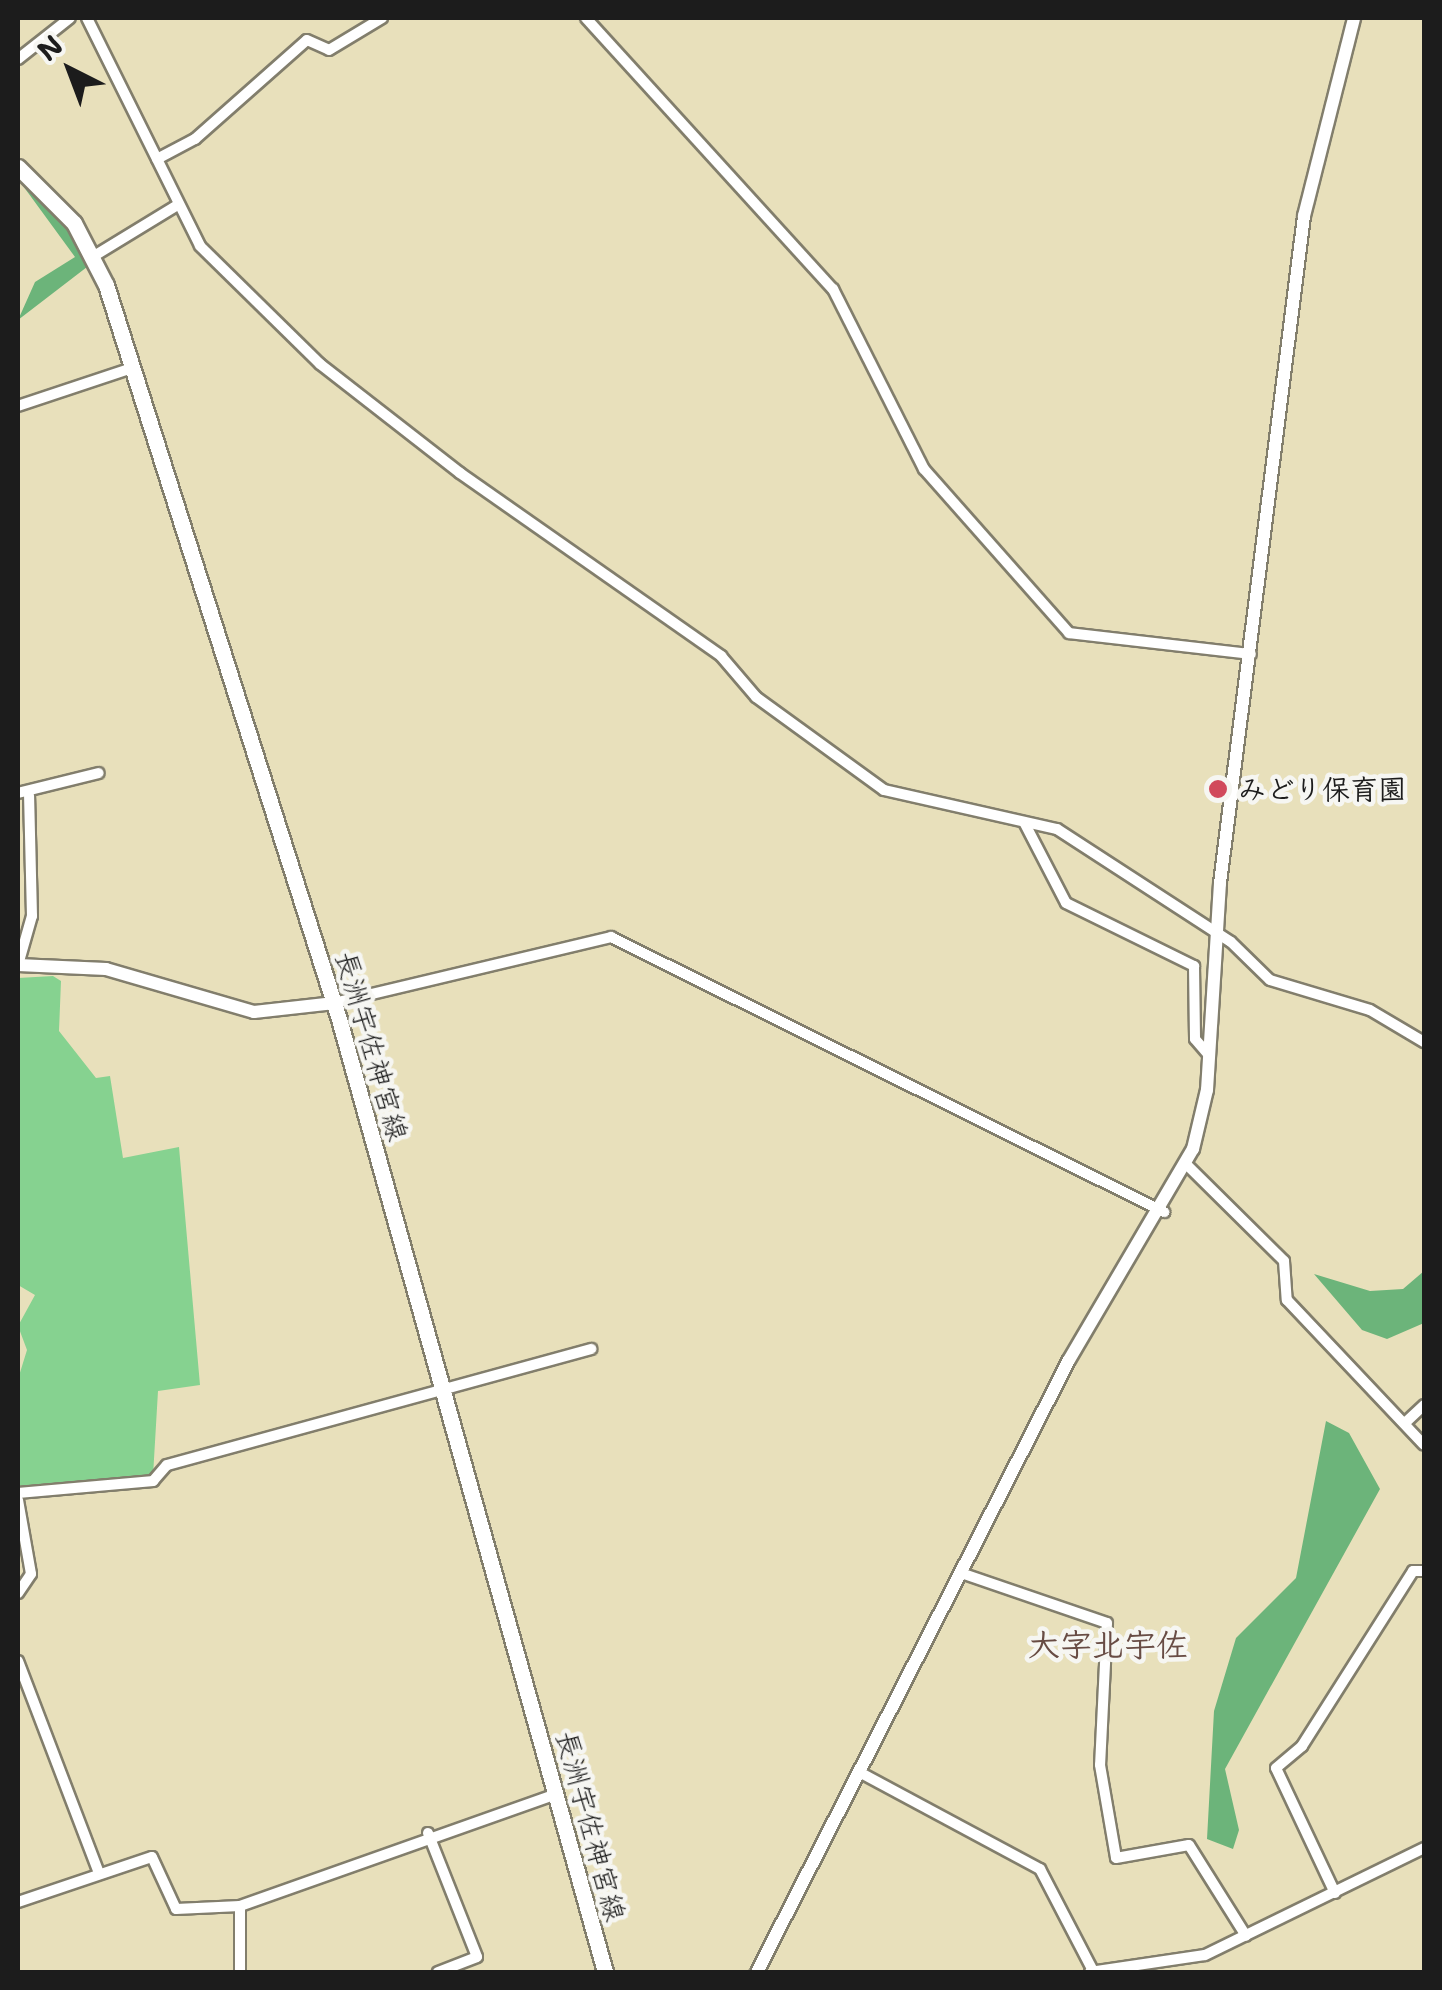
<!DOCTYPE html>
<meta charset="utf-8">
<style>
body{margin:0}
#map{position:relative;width:1442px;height:1990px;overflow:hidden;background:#e8e0bb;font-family:"Shantell Sans","Klee One",sans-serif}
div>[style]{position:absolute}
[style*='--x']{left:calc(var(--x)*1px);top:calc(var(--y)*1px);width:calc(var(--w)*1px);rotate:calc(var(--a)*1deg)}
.green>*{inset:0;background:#86d290}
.forest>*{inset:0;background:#6cb47a}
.roads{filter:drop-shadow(2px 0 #827e6c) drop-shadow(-2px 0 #827e6c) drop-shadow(0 2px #827e6c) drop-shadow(0 -2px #827e6c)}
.minor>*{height:10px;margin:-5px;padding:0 5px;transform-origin:5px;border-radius:5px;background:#fff}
.tertiary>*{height:12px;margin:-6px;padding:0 6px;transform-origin:6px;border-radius:6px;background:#fff}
.secondary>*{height:15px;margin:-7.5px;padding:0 7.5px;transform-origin:7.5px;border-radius:7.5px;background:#fff}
.dots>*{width:28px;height:28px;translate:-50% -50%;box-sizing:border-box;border:5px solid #f6f6f2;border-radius:50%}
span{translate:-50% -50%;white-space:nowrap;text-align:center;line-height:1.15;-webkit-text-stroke:9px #f6f6f2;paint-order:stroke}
.poi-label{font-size:28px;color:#1c1c1c;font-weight:700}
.left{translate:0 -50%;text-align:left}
.street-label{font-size:28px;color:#1c1c1c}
.quarter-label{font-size:32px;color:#684c44;font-weight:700}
.frame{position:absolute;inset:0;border:20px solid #1c1c1c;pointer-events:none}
.north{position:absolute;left:20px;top:20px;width:100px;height:100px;-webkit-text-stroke:8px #f6f6f2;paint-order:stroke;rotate:318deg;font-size:28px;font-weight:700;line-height:40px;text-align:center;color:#1c1c1c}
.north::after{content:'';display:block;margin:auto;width:35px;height:45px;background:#1c1c1c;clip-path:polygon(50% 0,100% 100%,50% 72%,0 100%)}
</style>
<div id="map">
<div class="green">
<i style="clip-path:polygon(53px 976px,61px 981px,59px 1031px,96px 1078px,110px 1076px,123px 1158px,179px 1147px,200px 1385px,158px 1391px,153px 1476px,131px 1486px,18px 1491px,18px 1379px,27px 1350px,18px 1326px,35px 1295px,18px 1285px,18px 978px)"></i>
</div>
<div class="forest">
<i style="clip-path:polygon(18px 179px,66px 225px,87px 267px,18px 320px,35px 282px,75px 257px)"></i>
<i style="clip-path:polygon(1424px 1271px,1424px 1323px,1387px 1339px,1362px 1330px,1314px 1274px,1370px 1291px,1403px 1289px)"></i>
<i style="clip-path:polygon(1326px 1421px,1349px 1433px,1380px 1489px,1225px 1769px,1239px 1830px,1233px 1849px,1207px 1839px,1214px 1711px,1236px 1638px,1296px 1578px)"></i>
</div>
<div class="roads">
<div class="minor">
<i style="--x:87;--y:18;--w:254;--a:63.6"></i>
<i style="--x:200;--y:246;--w:168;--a:44.5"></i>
<i style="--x:320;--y:364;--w:177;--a:37.9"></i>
<i style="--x:460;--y:473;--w:319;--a:35"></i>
<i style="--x:721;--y:656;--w:54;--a:49.5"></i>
<i style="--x:756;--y:697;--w:158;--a:36"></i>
<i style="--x:884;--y:790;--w:177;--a:12.7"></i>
<i style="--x:1057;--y:829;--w:207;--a:33"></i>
<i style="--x:1231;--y:942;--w:54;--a:44.3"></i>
<i style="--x:1270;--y:980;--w:104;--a:16.7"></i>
<i style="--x:1370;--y:1010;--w:63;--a:30.7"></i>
<i style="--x:586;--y:18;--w:367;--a:47.7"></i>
<i style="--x:833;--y:289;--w:202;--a:63.2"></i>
<i style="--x:924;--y:469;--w:219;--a:48.5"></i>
<i style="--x:1069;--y:633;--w:183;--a:6.6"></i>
<i style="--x:18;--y:59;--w:66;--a:-38.3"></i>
<i style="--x:157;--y:159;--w:43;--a:-27.8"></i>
<i style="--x:195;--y:139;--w:149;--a:-41.5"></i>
<i style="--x:307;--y:40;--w:24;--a:24"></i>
<i style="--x:329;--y:50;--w:62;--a:-31.1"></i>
<i style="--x:94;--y:256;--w:96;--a:-31.4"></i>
<i style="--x:18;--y:406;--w:120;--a:-18.4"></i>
<i style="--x:18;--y:793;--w:83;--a:-13.9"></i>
<i style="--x:1024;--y:822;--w:91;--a:62.6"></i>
<i style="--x:1066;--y:903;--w:143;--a:26.2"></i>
<i style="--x:1194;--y:966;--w:73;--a:89.2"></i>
<i style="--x:1195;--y:1039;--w:21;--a:49"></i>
<i style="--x:18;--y:965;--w:51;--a:-74.1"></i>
<i style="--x:32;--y:916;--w:120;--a:-91.4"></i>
<i style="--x:334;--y:1003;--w:285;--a:-13.4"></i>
<i style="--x:611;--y:937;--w:618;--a:26.44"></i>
<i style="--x:1186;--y:1164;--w:138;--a:44.7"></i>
<i style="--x:1284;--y:1261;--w:39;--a:86"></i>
<i style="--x:1287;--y:1300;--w:199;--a:46.6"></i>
<i style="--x:1406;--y:1422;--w:25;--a:-43"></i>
<i style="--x:18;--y:1493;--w:136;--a:-5.1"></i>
<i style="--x:153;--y:1481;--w:21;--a:-49"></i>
<i style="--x:167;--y:1465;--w:440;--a:-15.3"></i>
<i style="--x:18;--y:1500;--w:75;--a:80"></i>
<i style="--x:31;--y:1574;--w:23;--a:124"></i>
<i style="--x:961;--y:1573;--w:154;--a:18.9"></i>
<i style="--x:1107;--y:1623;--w:142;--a:92.8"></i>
<i style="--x:1100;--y:1765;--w:94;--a:80.2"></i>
<i style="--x:1116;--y:1858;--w:74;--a:-10.1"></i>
<i style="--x:1189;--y:1845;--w:107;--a:57.9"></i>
<i style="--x:18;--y:1661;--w:224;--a:69.1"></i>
<i style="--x:861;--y:1773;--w:203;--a:28.2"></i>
<i style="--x:1040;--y:1869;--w:115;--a:62.5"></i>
<i style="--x:428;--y:1833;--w:133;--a:68.4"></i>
<i style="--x:477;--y:1957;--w:42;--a:159"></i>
<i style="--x:1335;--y:1893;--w:138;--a:-115.3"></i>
<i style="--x:1276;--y:1768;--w:34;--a:-40"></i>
<i style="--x:1302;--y:1746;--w:207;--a:-57.6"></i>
<i style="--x:1413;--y:1571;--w:11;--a:0"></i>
<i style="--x:18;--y:1902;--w:141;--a:-18.6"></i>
<i style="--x:152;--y:1857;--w:57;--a:65.2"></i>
<i style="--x:176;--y:1909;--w:64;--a:-2.7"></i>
<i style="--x:240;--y:1906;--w:335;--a:-19.5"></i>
<i style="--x:240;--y:1906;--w:66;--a:90"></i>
<i style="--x:1090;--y:1972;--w:116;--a:-8.4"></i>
<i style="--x:1205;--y:1955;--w:244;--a:-26"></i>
</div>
<div class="tertiary">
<i style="--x:18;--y:965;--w:88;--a:2.6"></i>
<i style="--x:106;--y:969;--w:154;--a:16.2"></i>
<i style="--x:254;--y:1012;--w:81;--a:-6.4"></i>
<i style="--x:757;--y:1972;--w:687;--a:-62.99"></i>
<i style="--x:1069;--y:1360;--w:245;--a:-59.6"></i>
<i style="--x:1193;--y:1149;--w:61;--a:-76.7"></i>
<i style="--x:1207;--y:1090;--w:207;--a:-86.4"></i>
<i style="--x:1220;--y:883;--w:672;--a:-82.82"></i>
<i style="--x:1304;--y:216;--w:204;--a:-75.8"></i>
</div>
<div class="secondary">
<i style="--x:18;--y:167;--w:79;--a:45"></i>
<i style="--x:74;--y:223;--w:70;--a:62.7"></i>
<i style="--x:106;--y:285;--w:770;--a:72.39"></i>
<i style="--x:339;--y:1019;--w:989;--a:74.4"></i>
</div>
</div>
<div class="dots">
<i style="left:1218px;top:789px;background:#d1495b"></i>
</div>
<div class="poi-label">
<span class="left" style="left:1238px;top:789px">みどり保育園</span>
</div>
<div class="street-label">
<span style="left:372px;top:1046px;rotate:74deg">長洲宇佐神宮線</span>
<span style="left:591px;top:1826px;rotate:75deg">長洲宇佐神宮線</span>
</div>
<div class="quarter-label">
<span style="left:1108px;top:1645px">大字北宇佐</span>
</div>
<div class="frame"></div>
<div class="north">N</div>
</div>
